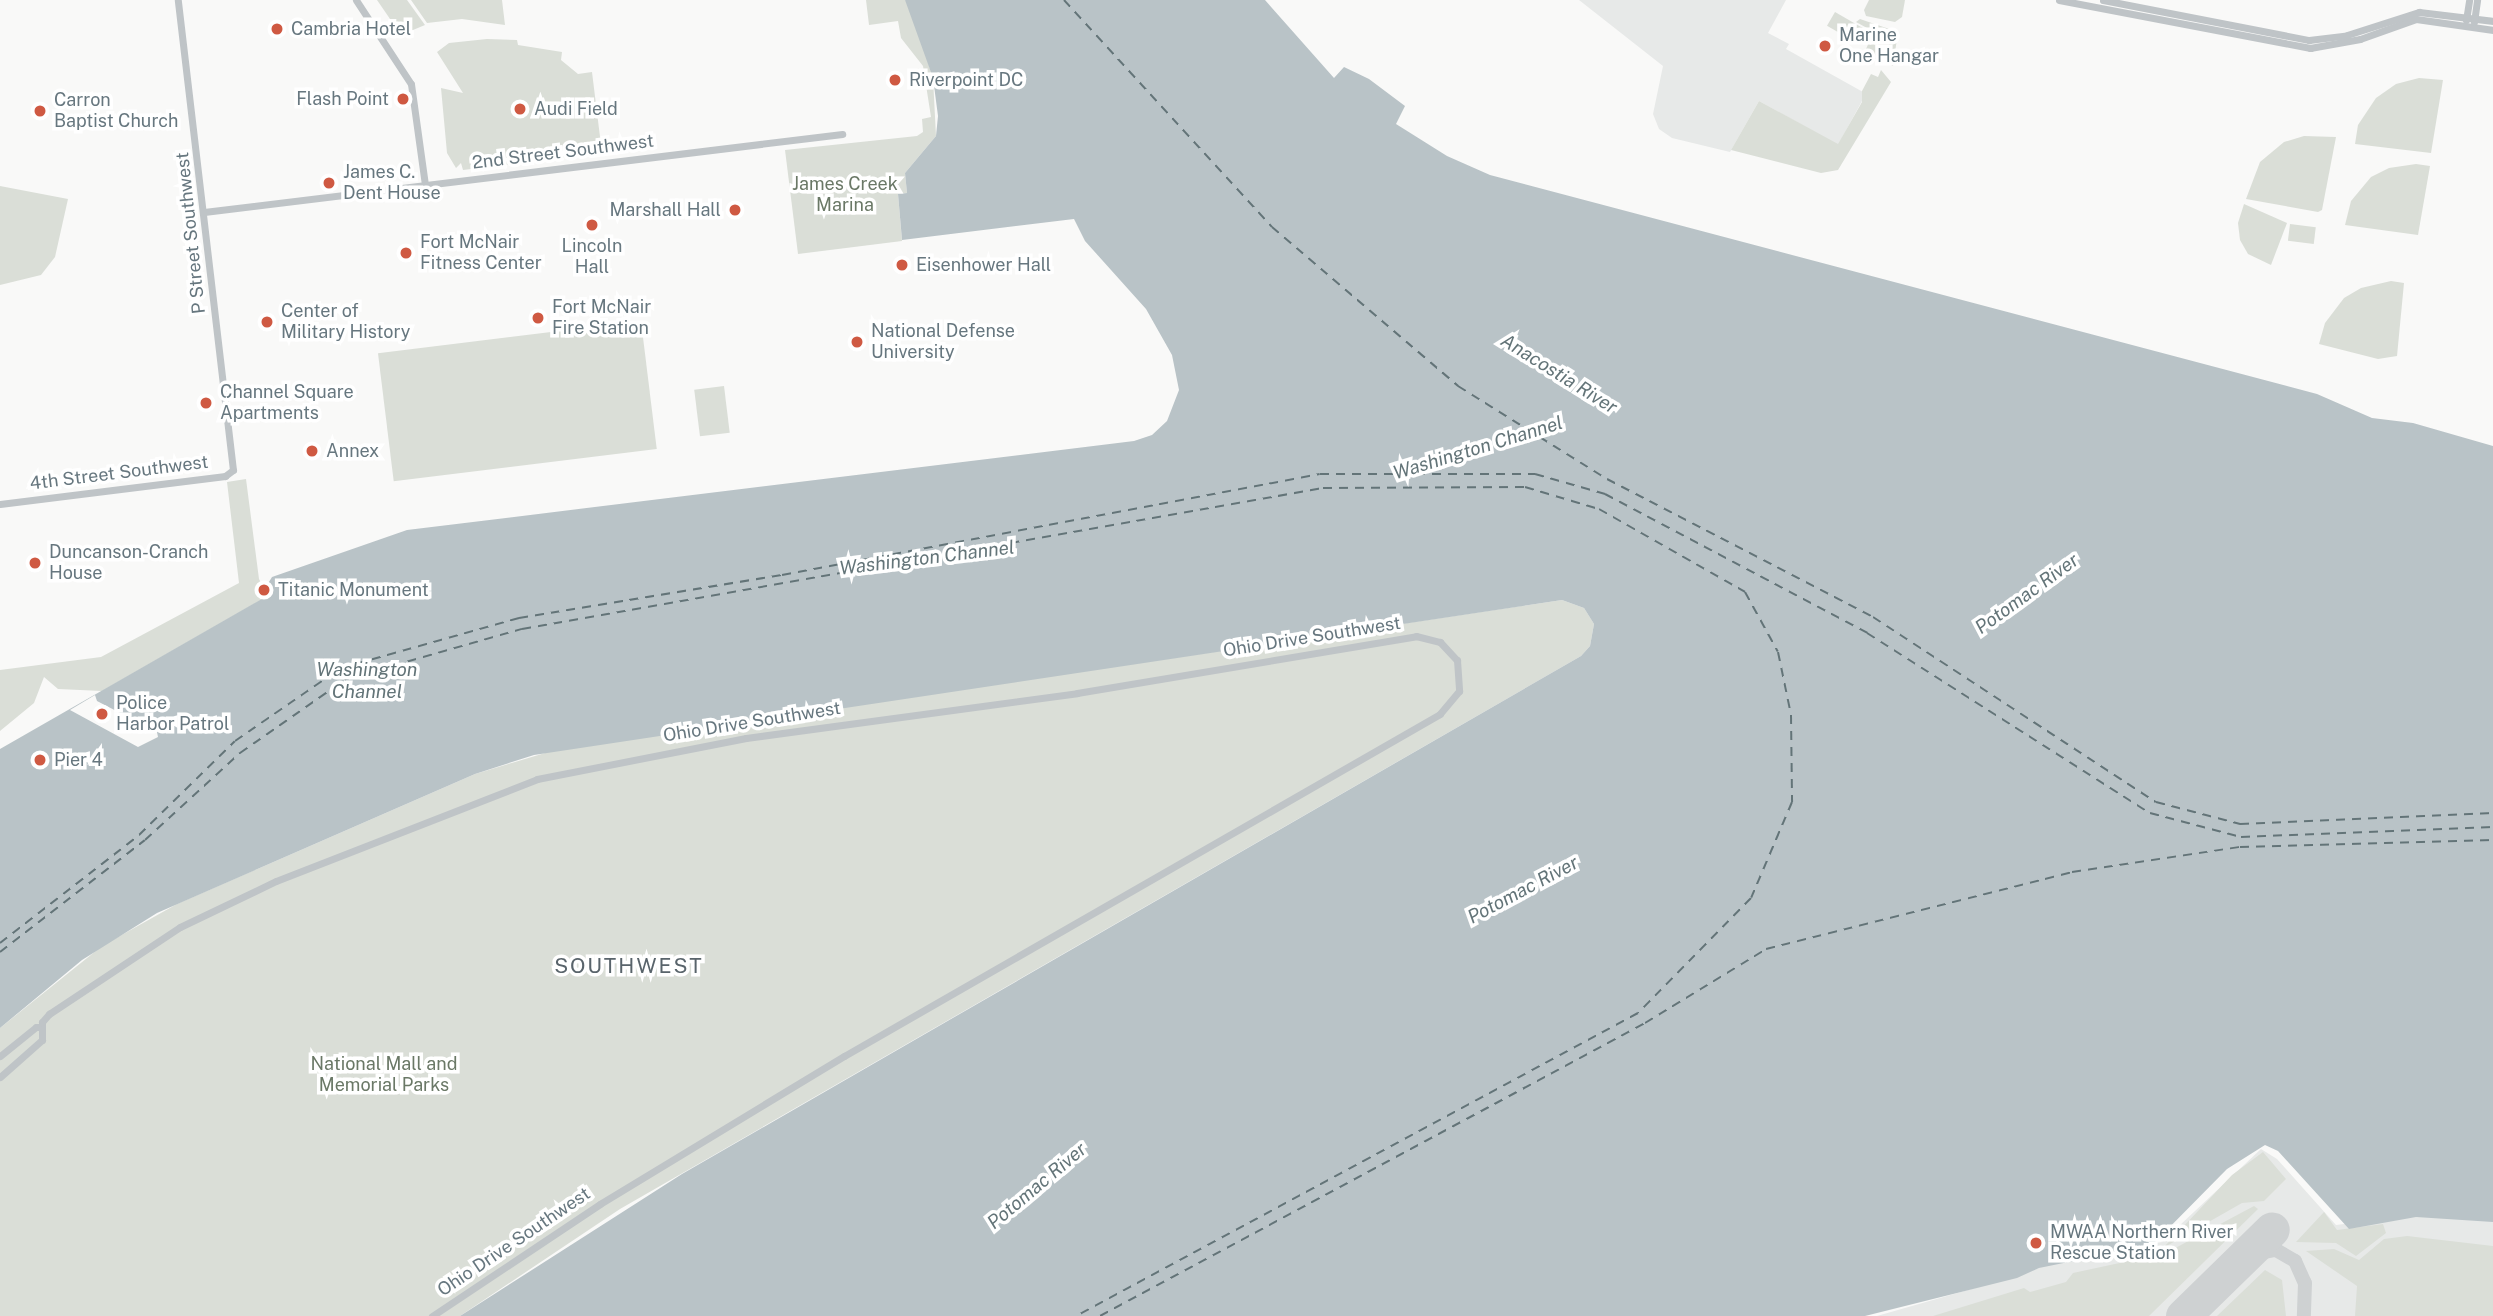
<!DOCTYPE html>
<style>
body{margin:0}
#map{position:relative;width:2493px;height:1316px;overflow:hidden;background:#f9f9f8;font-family:"Public Sans",sans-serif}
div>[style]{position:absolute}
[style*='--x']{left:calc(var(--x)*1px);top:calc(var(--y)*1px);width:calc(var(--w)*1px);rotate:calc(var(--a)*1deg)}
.built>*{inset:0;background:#e7e9e8}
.green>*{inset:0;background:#daded7;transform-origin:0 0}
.water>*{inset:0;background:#b9c3c7}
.pier>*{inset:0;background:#f9f9f8}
.ferry>*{height:2px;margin-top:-1px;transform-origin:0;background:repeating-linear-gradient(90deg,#637478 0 9px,transparent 0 16px)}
.taxiway>*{height:14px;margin:-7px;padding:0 7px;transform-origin:7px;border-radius:7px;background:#ced1d2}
.runway>*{height:35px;margin:-17.5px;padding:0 17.5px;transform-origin:17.5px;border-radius:17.5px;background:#ced1d2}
.minor>*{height:7px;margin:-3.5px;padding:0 3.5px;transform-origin:3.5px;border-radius:3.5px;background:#bfc4c7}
.dots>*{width:19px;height:19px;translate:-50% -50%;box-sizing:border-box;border:4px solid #fff;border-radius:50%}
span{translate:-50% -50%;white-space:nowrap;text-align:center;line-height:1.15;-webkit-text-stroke:7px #fff;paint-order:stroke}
.poi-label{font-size:18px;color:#67777f}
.left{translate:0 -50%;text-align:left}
.right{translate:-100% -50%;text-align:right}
.street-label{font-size:18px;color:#67777f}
.park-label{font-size:18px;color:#6a7866}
.water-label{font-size:19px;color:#637478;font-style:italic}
.quarter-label{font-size:21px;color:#59646b;letter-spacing:2px}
</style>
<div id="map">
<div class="built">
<i style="clip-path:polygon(1579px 0,1786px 0,1768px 33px,1789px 44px,1786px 49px,1863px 92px,1862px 101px,1838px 145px,1759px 101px,1730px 152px,1672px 138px,1659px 129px,1653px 114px,1663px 66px)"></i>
<i style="clip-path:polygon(2261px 1149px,2277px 1159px,2336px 1225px,2418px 1215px,2493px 1217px,2493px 1316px,1877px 1316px,2024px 1274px,2060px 1259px,2162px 1242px)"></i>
</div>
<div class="green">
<i style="clip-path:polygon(377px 0,407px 0,425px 25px,401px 35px)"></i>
<i style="clip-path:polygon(411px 0,502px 0,505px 25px,462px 19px,427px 23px)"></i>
<i style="clip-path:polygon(866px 0,905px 0,909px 4px,933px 78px,936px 136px,905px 173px,907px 193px,898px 194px,902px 241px,798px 254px,785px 150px,917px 136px,923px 132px,922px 119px,931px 117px,923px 66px,901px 38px,898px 21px,869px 25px)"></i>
<i style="clip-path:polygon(1869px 0,1905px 0,1902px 17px,1895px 22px,1866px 16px,1864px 10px)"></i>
<i style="left:1835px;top:12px;width:34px;height:16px;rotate:30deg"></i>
<i style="clip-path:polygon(1860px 19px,1898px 32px,1893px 66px,1870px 57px,1866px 49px,1870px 40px,1863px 36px,1867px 28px,1856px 22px)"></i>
<i style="clip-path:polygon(487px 39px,517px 40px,518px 45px,562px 52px,561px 60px,578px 74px,592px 72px,602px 153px,463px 170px,461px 163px,456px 168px,447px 153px,441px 88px,463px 93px,437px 52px,449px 43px)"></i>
<i style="clip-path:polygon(1881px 70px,1891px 82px,1838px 170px,1821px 173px,1731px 150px,1759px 101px,1838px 144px,1862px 102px,1862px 91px,1871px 74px,1878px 77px)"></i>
<i style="clip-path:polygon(2419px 78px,2443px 80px,2431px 153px,2355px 144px,2358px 125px,2376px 98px,2396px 84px)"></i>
<i style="clip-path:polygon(2304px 136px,2336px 137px,2322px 210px,2318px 212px,2246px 199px,2260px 162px,2284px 142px)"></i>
<i style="clip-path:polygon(2416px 164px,2430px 166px,2418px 235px,2345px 225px,2351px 201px,2371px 177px,2389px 168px)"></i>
<i style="clip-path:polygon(0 186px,68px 199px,55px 257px,41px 275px,0 285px)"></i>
<i style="clip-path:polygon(2244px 204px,2287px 223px,2271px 265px,2248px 254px,2240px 240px,2238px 223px)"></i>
<i style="left:2290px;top:224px;width:26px;height:17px;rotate:7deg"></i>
<i style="clip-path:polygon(2391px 281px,2404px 283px,2397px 356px,2378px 359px,2319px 344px,2325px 323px,2344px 298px,2361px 288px)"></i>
<i style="left:641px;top:321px;width:129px;height:265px;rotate:83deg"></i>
<i style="left:724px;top:386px;width:47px;height:30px;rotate:83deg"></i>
<i style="clip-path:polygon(246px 479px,259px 579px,268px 596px,102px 691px,58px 689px,44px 677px,34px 703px,0 731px,0 670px,101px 657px,239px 583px,227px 482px)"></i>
<i style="clip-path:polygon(1562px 600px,1584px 608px,1594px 624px,1590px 646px,1581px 656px,620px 1209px,460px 1316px,0 1316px,0 1028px,102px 946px,177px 904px,475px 774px,555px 750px)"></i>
<i style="clip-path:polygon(2263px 1152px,2286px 1179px,2264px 1201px,2242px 1203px,2163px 1248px,2232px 1175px)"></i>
<i style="clip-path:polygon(2254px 1206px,2258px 1209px,2149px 1316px,1933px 1316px,2024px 1288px,2030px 1292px,2066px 1282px,2073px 1273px,2166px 1253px)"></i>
<i style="clip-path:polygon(2324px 1212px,2337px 1230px,2383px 1224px,2386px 1233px,2356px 1256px,2336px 1243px,2296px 1242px)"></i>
<i style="clip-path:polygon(2407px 1236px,2493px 1246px,2493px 1316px,2355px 1316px,2357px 1286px,2306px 1251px,2334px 1249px,2359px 1260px,2384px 1239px)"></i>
<i style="clip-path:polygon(2265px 1270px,2282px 1280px,2286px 1316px,2217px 1316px)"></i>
</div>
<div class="water">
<i style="clip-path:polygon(905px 0,1265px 0,1334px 78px,1344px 67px,1369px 79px,1405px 106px,1396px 124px,1447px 156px,1490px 175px,2317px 394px,2372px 418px,2413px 423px,2493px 446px,2493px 1222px,2416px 1217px,2349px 1229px,2278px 1151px,2265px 1145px,2227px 1169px,2152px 1245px,2039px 1268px,2017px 1278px,1865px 1316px,460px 1316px,682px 1174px,1581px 656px,1590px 646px,1594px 624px,1584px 608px,1562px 600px,534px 755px,475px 774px,157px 913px,82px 960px,0 1028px,0 749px,267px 596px,264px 590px,272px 577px,407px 530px,1134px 441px,1152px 435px,1167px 421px,1179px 390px,1172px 355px,1146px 309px,1085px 241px,1074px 219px,902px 240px,898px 194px,907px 193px,905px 173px,936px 136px,938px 116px,933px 78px)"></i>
</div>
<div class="pier">
<i style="clip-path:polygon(95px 695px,97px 701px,157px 732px,158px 737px,138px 747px,70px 710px)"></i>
</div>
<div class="ferry">
<i style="--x:1064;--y:0;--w:308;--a:47.5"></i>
<i style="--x:1272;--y:227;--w:245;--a:40.5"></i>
<i style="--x:1458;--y:386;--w:176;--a:32"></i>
<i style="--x:1607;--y:479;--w:300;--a:27.4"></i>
<i style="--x:1873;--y:617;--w:338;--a:33.2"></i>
<i style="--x:2156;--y:802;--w:87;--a:14.7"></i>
<i style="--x:2240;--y:824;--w:253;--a:-2.5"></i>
<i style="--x:0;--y:943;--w:176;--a:-37.8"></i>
<i style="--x:139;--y:835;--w:134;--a:-44.4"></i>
<i style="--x:235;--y:741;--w:129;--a:-34.6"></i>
<i style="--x:341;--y:668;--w:185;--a:-15.7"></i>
<i style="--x:519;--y:618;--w:266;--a:-9.3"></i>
<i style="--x:782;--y:575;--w:547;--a:-10.63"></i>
<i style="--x:1320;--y:474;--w:215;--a:0"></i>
<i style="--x:1535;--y:474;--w:73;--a:15.9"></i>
<i style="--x:1605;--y:494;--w:297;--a:27.9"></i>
<i style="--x:1867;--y:633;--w:335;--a:32.5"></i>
<i style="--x:2150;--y:813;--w:94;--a:14.8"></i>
<i style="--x:2241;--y:837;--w:252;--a:-2.3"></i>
<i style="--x:0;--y:952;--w:183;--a:-37.7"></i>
<i style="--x:145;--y:840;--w:129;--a:-42.5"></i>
<i style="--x:240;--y:753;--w:129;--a:-34.9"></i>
<i style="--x:346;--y:679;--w:183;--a:-15.9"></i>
<i style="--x:522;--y:629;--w:813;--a:-9.98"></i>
<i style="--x:1323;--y:488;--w:202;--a:-0.3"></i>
<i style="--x:1525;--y:487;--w:77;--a:16.6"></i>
<i style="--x:1599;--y:509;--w:168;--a:29.6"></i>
<i style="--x:1745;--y:592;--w:68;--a:61.2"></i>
<i style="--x:1778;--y:652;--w:64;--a:78.3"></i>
<i style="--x:1791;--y:715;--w:87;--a:89.3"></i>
<i style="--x:1792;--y:802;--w:104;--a:113.1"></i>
<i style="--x:1751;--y:898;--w:161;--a:134.5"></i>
<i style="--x:1638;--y:1013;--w:638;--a:151.67"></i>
<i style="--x:1100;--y:1316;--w:619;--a:-28.26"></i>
<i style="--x:1645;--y:1023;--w:142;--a:-31.4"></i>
<i style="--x:1766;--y:949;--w:316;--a:-14.1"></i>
<i style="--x:2072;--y:872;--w:170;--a:-8.5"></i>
<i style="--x:2240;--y:847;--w:253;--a:-1.6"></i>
</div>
<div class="taxiway">
<i style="--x:2244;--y:1256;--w:33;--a:-11"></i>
<i style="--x:2276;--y:1250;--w:22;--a:30"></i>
<i style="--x:2295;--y:1261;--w:24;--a:66"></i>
<i style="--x:2305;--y:1283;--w:33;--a:92"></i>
</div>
<div class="runway">
<i style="--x:2183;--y:1316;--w:124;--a:-44.3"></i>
</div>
<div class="minor">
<i style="--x:356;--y:0;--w:100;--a:56.8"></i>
<i style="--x:411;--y:84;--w:102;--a:82.1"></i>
<i style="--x:2059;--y:0;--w:256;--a:10.8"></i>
<i style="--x:2310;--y:48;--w:51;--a:-10.2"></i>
<i style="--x:2360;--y:39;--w:59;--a:-19.7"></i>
<i style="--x:2416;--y:19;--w:78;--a:8.1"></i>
<i style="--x:2103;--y:0;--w:210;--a:11"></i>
<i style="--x:2309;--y:40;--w:38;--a:-7"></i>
<i style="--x:2347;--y:35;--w:76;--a:-17.7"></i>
<i style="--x:2419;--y:12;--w:75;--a:6.9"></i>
<i style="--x:2466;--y:20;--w:20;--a:-81"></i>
<i style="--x:2474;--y:22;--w:22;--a:-82"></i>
<i style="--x:204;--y:212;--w:643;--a:-6.97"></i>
<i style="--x:0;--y:504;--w:227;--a:-7.1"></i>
<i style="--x:225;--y:476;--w:10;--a:-37"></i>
<i style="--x:233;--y:470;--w:473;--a:-96.7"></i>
<i style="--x:0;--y:1056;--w:46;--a:-38.9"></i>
<i style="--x:36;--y:1027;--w:6;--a:0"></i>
<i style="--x:0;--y:1077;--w:56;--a:-41.4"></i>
<i style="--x:42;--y:1040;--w:18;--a:-90"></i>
<i style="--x:42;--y:1022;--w:11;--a:-49"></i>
<i style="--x:49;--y:1014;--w:157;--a:-33.6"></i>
<i style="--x:180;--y:927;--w:106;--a:-25.6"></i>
<i style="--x:276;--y:881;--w:280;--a:-21.3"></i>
<i style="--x:537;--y:779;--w:213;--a:-11.1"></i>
<i style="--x:746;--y:738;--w:334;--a:-7.7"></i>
<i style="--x:1077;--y:693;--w:344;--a:-9.5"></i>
<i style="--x:1416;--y:636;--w:25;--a:14"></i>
<i style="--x:1440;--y:642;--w:25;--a:47"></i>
<i style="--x:1457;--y:660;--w:31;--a:86"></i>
<i style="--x:1459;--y:691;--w:30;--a:130"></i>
<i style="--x:1440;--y:714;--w:687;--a:150.15"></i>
<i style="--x:844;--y:1056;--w:285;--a:148.8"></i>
<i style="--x:600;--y:1204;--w:202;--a:146.3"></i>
</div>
<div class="dots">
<i style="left:277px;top:29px;background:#cf5942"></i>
<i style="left:1825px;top:46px;background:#cf5942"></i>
<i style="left:895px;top:80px;background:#cf5942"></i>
<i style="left:403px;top:99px;background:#cf5942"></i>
<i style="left:520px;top:109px;background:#cf5942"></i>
<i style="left:40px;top:111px;background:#cf5942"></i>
<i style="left:329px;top:183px;background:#cf5942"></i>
<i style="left:735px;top:210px;background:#cf5942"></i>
<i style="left:592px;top:225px;background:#cf5942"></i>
<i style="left:406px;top:253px;background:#cf5942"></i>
<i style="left:902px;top:265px;background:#cf5942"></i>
<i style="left:538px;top:318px;background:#cf5942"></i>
<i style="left:267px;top:322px;background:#cf5942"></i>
<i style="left:857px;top:342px;background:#cf5942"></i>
<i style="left:206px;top:403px;background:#cf5942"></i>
<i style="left:312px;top:451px;background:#cf5942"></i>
<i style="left:35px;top:563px;background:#cf5942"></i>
<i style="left:264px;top:590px;background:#cf5942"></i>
<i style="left:102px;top:714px;background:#cf5942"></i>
<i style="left:40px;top:760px;background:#cf5942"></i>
<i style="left:2036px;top:1243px;background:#cf5942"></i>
</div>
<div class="poi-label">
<span class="left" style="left:291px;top:29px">Cambria Hotel</span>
<span class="left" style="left:1839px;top:46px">Marine<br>One Hangar</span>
<span class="left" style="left:909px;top:80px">Riverpoint DC</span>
<span class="right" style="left:389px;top:99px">Flash Point</span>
<span class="left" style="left:54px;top:111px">Carron<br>Baptist Church</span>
<span class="left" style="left:534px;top:109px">Audi Field</span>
<span class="left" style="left:343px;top:183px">James C.<br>Dent House</span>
<span class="right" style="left:721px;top:210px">Marshall Hall</span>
<span class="left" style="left:420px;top:253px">Fort McNair<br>Fitness Center</span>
<span style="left:592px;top:257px">Lincoln<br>Hall</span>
<span class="left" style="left:916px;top:265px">Eisenhower Hall</span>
<span class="left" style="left:552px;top:318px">Fort McNair<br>Fire Station</span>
<span class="left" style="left:281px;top:322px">Center of<br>Military History</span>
<span class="left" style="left:871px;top:342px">National Defense<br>University</span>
<span class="left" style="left:220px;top:403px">Channel Square<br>Apartments</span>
<span class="left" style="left:326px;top:451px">Annex</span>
<span class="left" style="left:49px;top:563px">Duncanson-Cranch<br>House</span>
<span class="left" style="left:278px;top:590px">Titanic Monument</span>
<span class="left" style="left:116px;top:714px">Police<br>Harbor Patrol</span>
<span class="left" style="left:54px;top:760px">Pier 4</span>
<span class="left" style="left:2050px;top:1243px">MWAA Northern River<br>Rescue Station</span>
</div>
<div class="street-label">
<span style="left:563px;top:152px;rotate:-7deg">2nd Street Southwest</span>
<span style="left:191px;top:233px;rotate:-96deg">P Street Southwest</span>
<span style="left:119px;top:473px;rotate:-7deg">4th Street Southwest</span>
<span style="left:1312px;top:637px;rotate:-9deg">Ohio Drive Southwest</span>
<span style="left:752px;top:722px;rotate:-9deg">Ohio Drive Southwest</span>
<span style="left:514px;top:1242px;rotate:-34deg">Ohio Drive Southwest</span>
</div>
<div class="park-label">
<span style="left:845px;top:195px">James Creek<br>Marina</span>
<span style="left:384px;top:1075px">National Mall and<br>Memorial Parks</span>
</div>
<div class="water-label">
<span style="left:1559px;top:374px;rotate:32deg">Anacostia River</span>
<span style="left:1478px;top:448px;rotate:-17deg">Washington Channel</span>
<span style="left:927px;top:558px;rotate:-7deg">Washington Channel</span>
<span style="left:2027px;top:594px;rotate:-36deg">Potomac River</span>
<span style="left:367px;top:681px">Washington<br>Channel</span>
<span style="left:1523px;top:890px;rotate:-28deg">Potomac River</span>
<span style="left:1037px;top:1186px;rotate:-40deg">Potomac River</span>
</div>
<div class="quarter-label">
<span style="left:629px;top:966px">SOUTHWEST</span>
</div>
</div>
